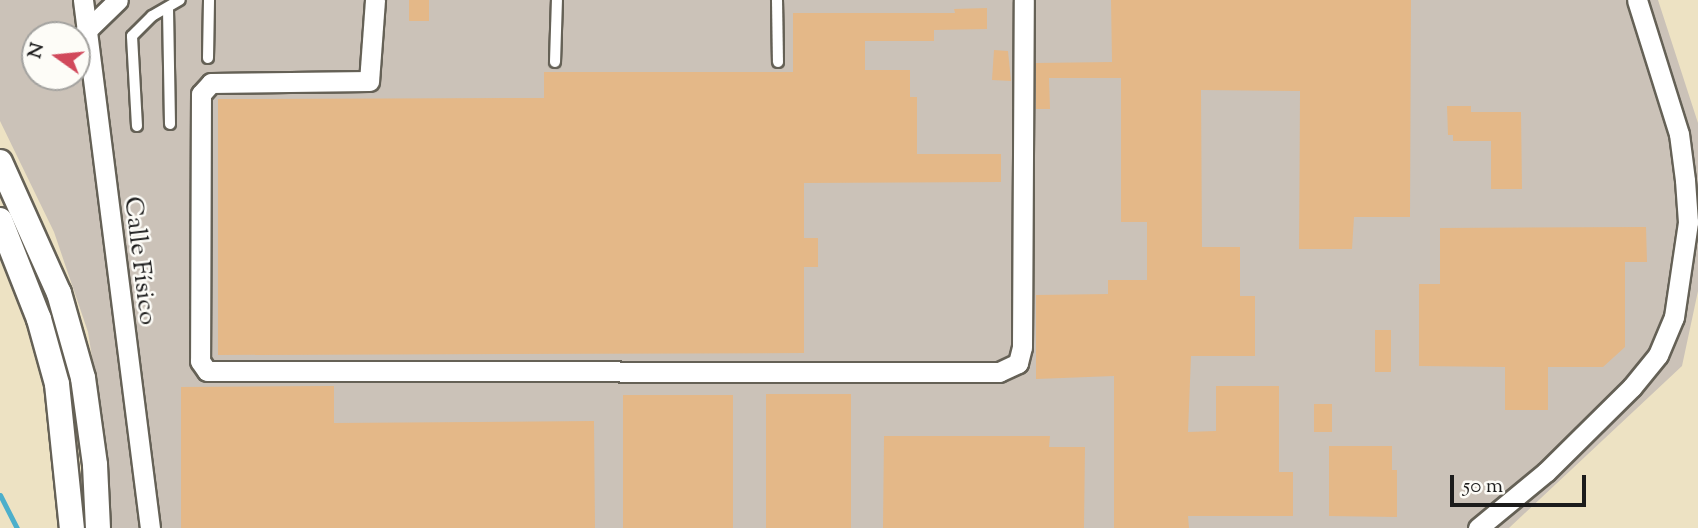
<!DOCTYPE html>
<meta charset="utf-8">
<style>
body{margin:0}
#map{position:relative;width:1698px;height:528px;overflow:hidden;background:#ede2c3;font-family:"Sorts Mill Goudy",serif}
div>[style]{position:absolute}
[style*='--x']{left:calc(var(--x)*1px);top:calc(var(--y)*1px);width:calc(var(--w)*1px);rotate:calc(var(--a)*1deg)}
.industrial>*{inset:0;background:#cbc2b8}
.stream>*{height:5px;margin:-2.5px;padding:0 2.5px;transform-origin:2.5px;border-radius:2.5px;background:#4cafcb}
.building>*{inset:0;background:#e4b888;transform-origin:0 0}
.roads{filter:drop-shadow(2px 0 #656156) drop-shadow(-2px 0 #656156) drop-shadow(0 2px #656156) drop-shadow(0 -2px #656156)}
.service>*{height:10px;margin:-5px;padding:0 5px;transform-origin:5px;border-radius:5px;background:#fff}
.minor>*{height:19px;margin:-9.5px;padding:0 9.5px;transform-origin:9.5px;border-radius:9.5px;background:#fff}
.tertiary>*{height:24px;margin:-12px;padding:0 12px;transform-origin:12px;border-radius:12px;background:#fff}
span{translate:-50% -50%;white-space:nowrap;text-align:center;line-height:1.15;-webkit-text-stroke:5px #fdfcf7;paint-order:stroke}
.street-label{font-size:26px;color:#1c1c1c}
.north{position:absolute;left:21px;top:21px;width:70px;height:70px;box-sizing:border-box;background:#fdfcf7;border:2px solid #a3a29f;border-radius:50%;rotate:285deg;font-size:19px;font-weight:700;line-height:28px;text-align:center;color:#1c1c1c}
.north::after{content:'';display:block;margin:auto;width:24px;height:32px;background:#d1495b;clip-path:polygon(50% 0,100% 100%,50% 72%,0 100%)}
.scale{position:absolute;left:1450px;top:475px;width:136px;height:32px;box-sizing:border-box;border:4px solid #1c1c1c;border-top:0;padding-left:9px;font-size:21px;line-height:24px;white-space:nowrap;color:#1c1c1c;-webkit-text-stroke:5px #fdfcf7;paint-order:stroke}
</style>
<div id="map">
<div class="industrial">
<i style="clip-path:polygon(evenodd,0 0,1658px 0,1698px 123px,1698px 291px,1682px 366px,1509px 528px,111px 528px,106px 445px,88px 332px,54px 232px,0 121px,0 0,35px 35px,77px 35px,77px 77px,35px 77px,35px 35px)"></i>
</div>
<div class="stream">
<i style="--x:0;--y:495;--w:37;--a:63"></i>
</div>
<div class="building">
<i style="left:409px;top:0;width:20px;height:21px"></i>
<i style="clip-path:polygon(1111px 0,1411px 0,1410px 217px,1354px 217px,1352px 249px,1299px 249px,1300px 91px,1201px 90px,1202px 247px,1240px 247px,1240px 296px,1255px 296px,1255px 356px,1191px 356px,1188px 432px,1216px 431px,1216px 386px,1279px 386px,1279px 472px,1293px 472px,1293px 516px,1188px 516px,1189px 528px,1114px 528px,1114px 376px,1036px 379px,1036px 295px,1108px 294px,1108px 280px,1147px 280px,1147px 222px,1121px 222px,1121px 78px,1049px 78px,1050px 109px,1036px 109px,1036px 63px,1112px 62px)"></i>
<i style="clip-path:polygon(987px 8px,987px 29px,934px 30px,934px 41px,865px 41px,865px 70px,910px 70px,910px 97px,917px 97px,917px 154px,1001px 154px,1001px 182px,804px 183px,804px 238px,818px 238px,818px 267px,804px 267px,804px 353px,218px 355px,218px 99px,544px 98px,544px 72px,793px 72px,793px 13px,955px 13px,954px 9px)"></i>
<i style="clip-path:polygon(994px 50px,1008px 51px,1011px 81px,992px 80px)"></i>
<i style="clip-path:polygon(1447px 106px,1471px 106px,1471px 112px,1521px 112px,1522px 189px,1491px 189px,1491px 141px,1453px 141px,1453px 135px,1448px 135px)"></i>
<i style="clip-path:polygon(1646px 227px,1647px 262px,1625px 262px,1625px 347px,1603px 367px,1548px 367px,1548px 410px,1505px 410px,1505px 367px,1419px 366px,1419px 284px,1440px 284px,1440px 228px)"></i>
<i style="left:1391px;top:330px;width:42px;height:16px;rotate:90deg"></i>
<i style="clip-path:polygon(334px 386px,334px 423px,594px 421px,595px 528px,181px 528px,181px 387px)"></i>
<i style="left:766px;top:394px;width:85px;height:134px"></i>
<i style="left:623px;top:395px;width:110px;height:133px"></i>
<i style="left:1314px;top:404px;width:18px;height:28px"></i>
<i style="clip-path:polygon(884px 436px,1050px 436px,1049px 447px,1085px 447px,1084px 528px,883px 528px)"></i>
<i style="clip-path:polygon(1329px 446px,1392px 446px,1392px 470px,1397px 470px,1397px 517px,1329px 516px)"></i>
</div>
<div class="roads">
<div class="service">
<i style="--x:777;--y:0;--w:62;--a:89.1"></i>
<i style="--x:168;--y:9;--w:115;--a:89"></i>
<i style="--x:208;--y:58;--w:58;--a:-89"></i>
<i style="--x:555;--y:62;--w:62;--a:-88.2"></i>
<i style="--x:137;--y:126;--w:90;--a:-93.2"></i>
<i style="--x:132;--y:36;--w:28;--a:-45"></i>
<i style="--x:152;--y:16;--w:32;--a:-30"></i>
</div>
<div class="minor">
<i style="--x:83;--y:0;--w:532;--a:82.77"></i>
<i style="--x:375;--y:0;--w:81;--a:94.2"></i>
<i style="--x:369;--y:81;--w:158;--a:179.3"></i>
<i style="--x:211;--y:83;--w:15;--a:132"></i>
<i style="--x:201;--y:94;--w:267;--a:90.2"></i>
<i style="--x:200;--y:361;--w:12;--a:55"></i>
<i style="--x:207;--y:371;--w:792;--a:0.07"></i>
<i style="--x:999;--y:372;--w:21;--a:-25"></i>
<i style="--x:1018;--y:363;--w:16;--a:-76"></i>
<i style="--x:1022;--y:347;--w:347;--a:-89.7"></i>
<i style="--x:84;--y:33;--w:47;--a:-44.1"></i>
<i style="--x:1478;--y:528;--w:88;--a:-39.5"></i>
<i style="--x:1546;--y:472;--w:121;--a:-44.7"></i>
<i style="--x:1632;--y:387;--w:41;--a:-50.9"></i>
<i style="--x:1658;--y:355;--w:41;--a:-67.2"></i>
<i style="--x:1674;--y:317;--w:96;--a:-81.6"></i>
<i style="--x:1688;--y:222;--w:42;--a:-94.1"></i>
<i style="--x:1685;--y:180;--w:46;--a:-97.4"></i>
<i style="--x:1679;--y:134;--w:140;--a:-107.4"></i>
</div>
<div class="tertiary">
<i style="--x:0;--y:162;--w:144;--a:65.8"></i>
<i style="--x:59;--y:293;--w:88;--a:74.2"></i>
<i style="--x:83;--y:378;--w:88;--a:82.1"></i>
<i style="--x:95;--y:465;--w:63;--a:87.3"></i>
<i style="--x:0;--y:220;--w:106;--a:68.5"></i>
<i style="--x:39;--y:319;--w:67;--a:74.5"></i>
<i style="--x:57;--y:384;--w:145;--a:84.1"></i>
</div>
</div>
<div class="street-label">
<span style="left:139px;top:261px;rotate:83deg">Calle Físico</span>
</div>
<div class="north">N</div>
<div class="scale">50 m</div>
</div>
